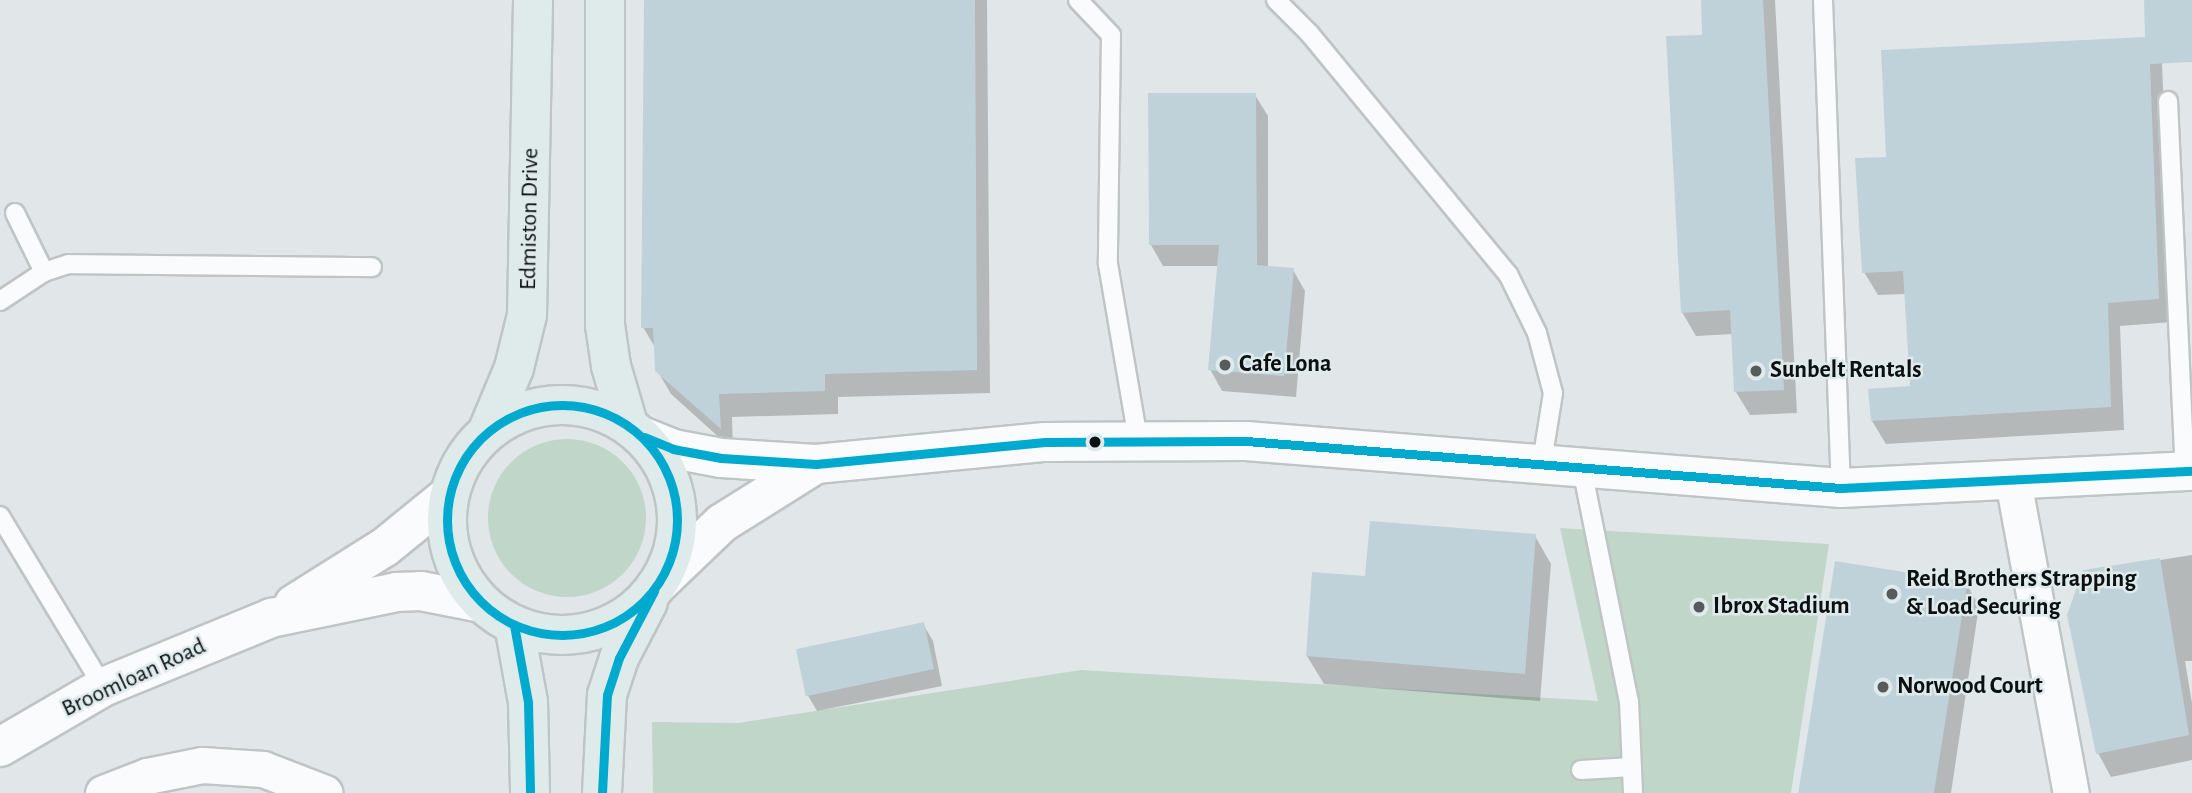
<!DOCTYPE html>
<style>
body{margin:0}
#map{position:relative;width:2192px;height:793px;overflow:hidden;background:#e1e7e8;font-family:"Alegreya Sans",sans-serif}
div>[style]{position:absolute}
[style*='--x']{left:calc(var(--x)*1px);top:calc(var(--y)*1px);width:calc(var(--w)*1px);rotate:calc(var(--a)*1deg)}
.green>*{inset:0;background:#bfd6c9}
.round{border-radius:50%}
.shadow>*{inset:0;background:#0003}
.building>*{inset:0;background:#c0d2d9;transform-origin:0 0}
.roads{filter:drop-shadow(2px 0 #bfc4c4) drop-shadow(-2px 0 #bfc4c4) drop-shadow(0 2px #bfc4c4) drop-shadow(0 -2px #bfc4c4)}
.service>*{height:18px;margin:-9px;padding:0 9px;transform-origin:9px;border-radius:9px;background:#fafbfc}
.minor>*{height:35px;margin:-17.5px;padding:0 17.5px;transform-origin:17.5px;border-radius:17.5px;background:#fafbfc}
.tertiary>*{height:38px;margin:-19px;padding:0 19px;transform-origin:19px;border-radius:19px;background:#fafbfc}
.secondary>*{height:38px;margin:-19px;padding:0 19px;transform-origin:19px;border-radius:19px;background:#fafbfc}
.primary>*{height:38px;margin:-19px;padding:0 19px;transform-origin:19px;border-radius:19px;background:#deebea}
.primary>.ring{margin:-19px;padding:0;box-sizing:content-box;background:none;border:38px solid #deebea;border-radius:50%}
.bus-1>*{height:9px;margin:-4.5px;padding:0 4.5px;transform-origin:4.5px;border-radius:4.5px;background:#00a9ce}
.bus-1>.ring{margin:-4.5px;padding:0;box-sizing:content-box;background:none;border:9px solid #00a9ce;border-radius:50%}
.dots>*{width:19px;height:19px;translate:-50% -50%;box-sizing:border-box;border:4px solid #deeaeb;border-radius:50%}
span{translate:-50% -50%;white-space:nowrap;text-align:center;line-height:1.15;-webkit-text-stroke:5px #deeaeb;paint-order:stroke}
.street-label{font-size:24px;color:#0c1010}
.poi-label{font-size:24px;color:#0c1010;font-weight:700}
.left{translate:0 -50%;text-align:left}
</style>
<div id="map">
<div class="green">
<i class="round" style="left:488px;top:439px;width:158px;height:158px"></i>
<i style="clip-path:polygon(1560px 528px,1829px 544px,1791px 793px,653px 793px,652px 722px,738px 723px,1081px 670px,1598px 701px)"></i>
</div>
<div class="shadow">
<i style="clip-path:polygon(646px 0,987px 0,990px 393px,838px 397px,838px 414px,732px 417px,733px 450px,671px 394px,657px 370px,656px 349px,643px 327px)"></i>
<i style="clip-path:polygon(1702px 0,1775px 0,1797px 413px,1750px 415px,1736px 392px,1733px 334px,1696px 336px,1682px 312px,1704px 36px)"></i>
<i style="clip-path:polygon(1883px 52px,2162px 62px,2172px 322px,2120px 326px,2124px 430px,1886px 444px,1872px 421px,1912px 388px,1906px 294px,1878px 295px,1864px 272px,1888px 158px)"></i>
<i style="clip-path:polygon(1255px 95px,1268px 116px,1268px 268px,1293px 270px,1305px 291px,1296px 397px,1222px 391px,1210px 369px,1219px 266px,1163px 266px,1151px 245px)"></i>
<i style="clip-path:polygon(1535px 536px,1551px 564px,1540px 701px,1324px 684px,1307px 656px)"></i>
<i style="clip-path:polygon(2192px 555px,2192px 661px,2185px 661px,2192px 703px,2192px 760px,2111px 777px,2098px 753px,2084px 572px)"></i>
<i style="clip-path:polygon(1966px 583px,1979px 606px,1951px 793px,1801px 793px)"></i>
<i style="clip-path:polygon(923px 624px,933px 641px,942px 686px,817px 711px,807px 694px)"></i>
</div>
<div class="building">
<i style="clip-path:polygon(644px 0,975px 0,977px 370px,825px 374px,825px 391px,719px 394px,721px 429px,655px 371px,653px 328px,641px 328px)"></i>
<i style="clip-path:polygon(1701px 0,1763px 0,1784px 390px,1734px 392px,1730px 310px,1681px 313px,1666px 36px,1702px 35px)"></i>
<i style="clip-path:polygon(2144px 0,2192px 0,2192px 62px,2150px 64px,2159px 299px,2108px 303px,2111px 407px,1871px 421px,1868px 389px,1910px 386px,1903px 271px,1862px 273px,1855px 158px,1886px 157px,1881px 50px,2145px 37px)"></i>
<i style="clip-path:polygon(1148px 93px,1256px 93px,1257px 265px,1294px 268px,1284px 376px,1208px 370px,1219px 245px,1149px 245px)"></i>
<i style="clip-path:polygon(1370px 521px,1536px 534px,1525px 674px,1306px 656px,1312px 572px,1365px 576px)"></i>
<i style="clip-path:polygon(2160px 558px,2189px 735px,2096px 754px,2067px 615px,2083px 570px)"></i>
<i style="left:1835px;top:561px;width:134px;height:235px;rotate:9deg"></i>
<i style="left:924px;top:622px;width:48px;height:131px;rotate:78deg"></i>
</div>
<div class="roads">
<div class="service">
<i style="--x:1078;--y:0;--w:48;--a:46.7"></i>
<i style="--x:1111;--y:35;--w:229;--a:90.8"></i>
<i style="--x:1108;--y:264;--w:178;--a:80.3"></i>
<i style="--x:1276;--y:0;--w:47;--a:45"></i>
<i style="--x:1309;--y:33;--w:313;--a:50.5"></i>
<i style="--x:1508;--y:274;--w:66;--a:63.8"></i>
<i style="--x:1537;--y:333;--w:62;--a:75.1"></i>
<i style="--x:1553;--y:393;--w:70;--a:99.1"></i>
<i style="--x:1823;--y:0;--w:488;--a:87.9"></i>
<i style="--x:2168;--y:101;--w:370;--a:87.4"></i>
<i style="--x:15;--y:213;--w:66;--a:63.8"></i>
<i style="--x:0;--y:301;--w:53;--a:-33.4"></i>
<i style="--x:44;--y:272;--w:25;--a:-18"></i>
<i style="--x:68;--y:264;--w:304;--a:0.6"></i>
<i style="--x:1581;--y:464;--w:242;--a:78.6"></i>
<i style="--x:1629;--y:701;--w:92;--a:87.5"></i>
<i style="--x:0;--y:516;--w:200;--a:58.9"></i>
<i style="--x:1581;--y:770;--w:51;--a:-3.4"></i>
</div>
<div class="minor">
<i style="--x:2013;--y:481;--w:317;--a:79.5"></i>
<i style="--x:103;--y:793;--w:47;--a:-21.1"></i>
<i style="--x:147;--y:776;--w:56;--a:-11.3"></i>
<i style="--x:202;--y:765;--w:61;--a:3.8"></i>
<i style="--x:263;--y:769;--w:66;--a:21.2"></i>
</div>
<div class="tertiary">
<i style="--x:644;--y:437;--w:31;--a:22"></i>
<i style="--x:673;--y:449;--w:49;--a:10.6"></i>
<i style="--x:721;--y:458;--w:95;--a:3.6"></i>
<i style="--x:816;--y:464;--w:230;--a:-5.5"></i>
<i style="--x:1045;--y:442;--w:201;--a:-0.3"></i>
<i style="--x:1246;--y:441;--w:597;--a:4.52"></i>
<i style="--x:1841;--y:488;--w:351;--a:-2.8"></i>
<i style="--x:656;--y:586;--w:91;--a:-43.7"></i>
<i style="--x:722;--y:523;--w:111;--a:-32.1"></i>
</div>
<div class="secondary">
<i style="--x:294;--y:604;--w:107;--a:-32.1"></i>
<i style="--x:385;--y:547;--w:82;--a:-39.1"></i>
<i style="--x:0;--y:747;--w:119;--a:-30.2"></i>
<i style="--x:103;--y:687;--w:182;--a:-22.3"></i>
<i style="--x:271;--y:618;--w:128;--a:-11.7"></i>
<i style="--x:396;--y:592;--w:25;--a:-2"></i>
<i style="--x:421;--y:591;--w:61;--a:11.3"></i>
</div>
<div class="primary">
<i style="--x:605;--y:0;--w:325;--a:90"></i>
<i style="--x:605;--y:325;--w:41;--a:81.7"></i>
<i style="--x:611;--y:366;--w:60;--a:73.7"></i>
<i class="ring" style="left:447px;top:405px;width:192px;height:192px"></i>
<i style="--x:488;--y:430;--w:67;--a:-67.2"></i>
<i style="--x:514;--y:368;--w:55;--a:-76.2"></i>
<i style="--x:527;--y:315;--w:315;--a:-88.9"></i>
<i style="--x:514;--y:625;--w:78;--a:79.7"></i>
<i style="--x:528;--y:702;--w:91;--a:88.7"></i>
<i style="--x:602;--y:793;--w:98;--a:-87.1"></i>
<i style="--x:607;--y:695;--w:39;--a:-72"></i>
<i style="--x:619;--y:658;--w:63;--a:-62.6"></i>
</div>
</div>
<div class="bus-1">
<i class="ring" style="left:447px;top:405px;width:221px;height:221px"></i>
<i style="--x:644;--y:437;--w:31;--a:22"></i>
<i style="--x:673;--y:449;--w:49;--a:10.6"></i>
<i style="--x:721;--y:458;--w:95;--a:3.6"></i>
<i style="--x:816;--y:464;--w:230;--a:-5.5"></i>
<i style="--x:1045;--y:442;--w:201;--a:-0.3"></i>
<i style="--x:1246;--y:441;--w:597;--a:4.52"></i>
<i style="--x:1841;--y:488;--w:351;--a:-2.8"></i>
<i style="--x:514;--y:625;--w:78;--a:79.7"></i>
<i style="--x:528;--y:702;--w:91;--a:88.7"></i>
<i style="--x:602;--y:793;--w:98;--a:-87.1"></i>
<i style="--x:607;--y:695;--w:39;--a:-72"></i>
<i style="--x:619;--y:658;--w:76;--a:-62.4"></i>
</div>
<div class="dots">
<i style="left:1225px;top:365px;background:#575b5c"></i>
<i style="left:1756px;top:371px;background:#575b5c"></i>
<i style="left:1095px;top:442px;background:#0c1010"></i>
<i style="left:1892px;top:594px;background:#575b5c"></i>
<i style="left:1699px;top:607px;background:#575b5c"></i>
<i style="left:1883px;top:687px;background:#575b5c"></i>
</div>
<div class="street-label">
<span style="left:530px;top:219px;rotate:-89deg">Edmiston Drive</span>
<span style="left:134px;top:678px;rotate:-25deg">Broomloan Road</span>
</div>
<div class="poi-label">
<span class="left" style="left:1239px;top:365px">Cafe Lona</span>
<span class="left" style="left:1770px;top:371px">Sunbelt Rentals</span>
<span class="left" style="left:1906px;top:594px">Reid Brothers Strapping<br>&amp; Load Securing</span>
<span class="left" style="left:1713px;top:607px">Ibrox Stadium</span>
<span class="left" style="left:1897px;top:687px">Norwood Court</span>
</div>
</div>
